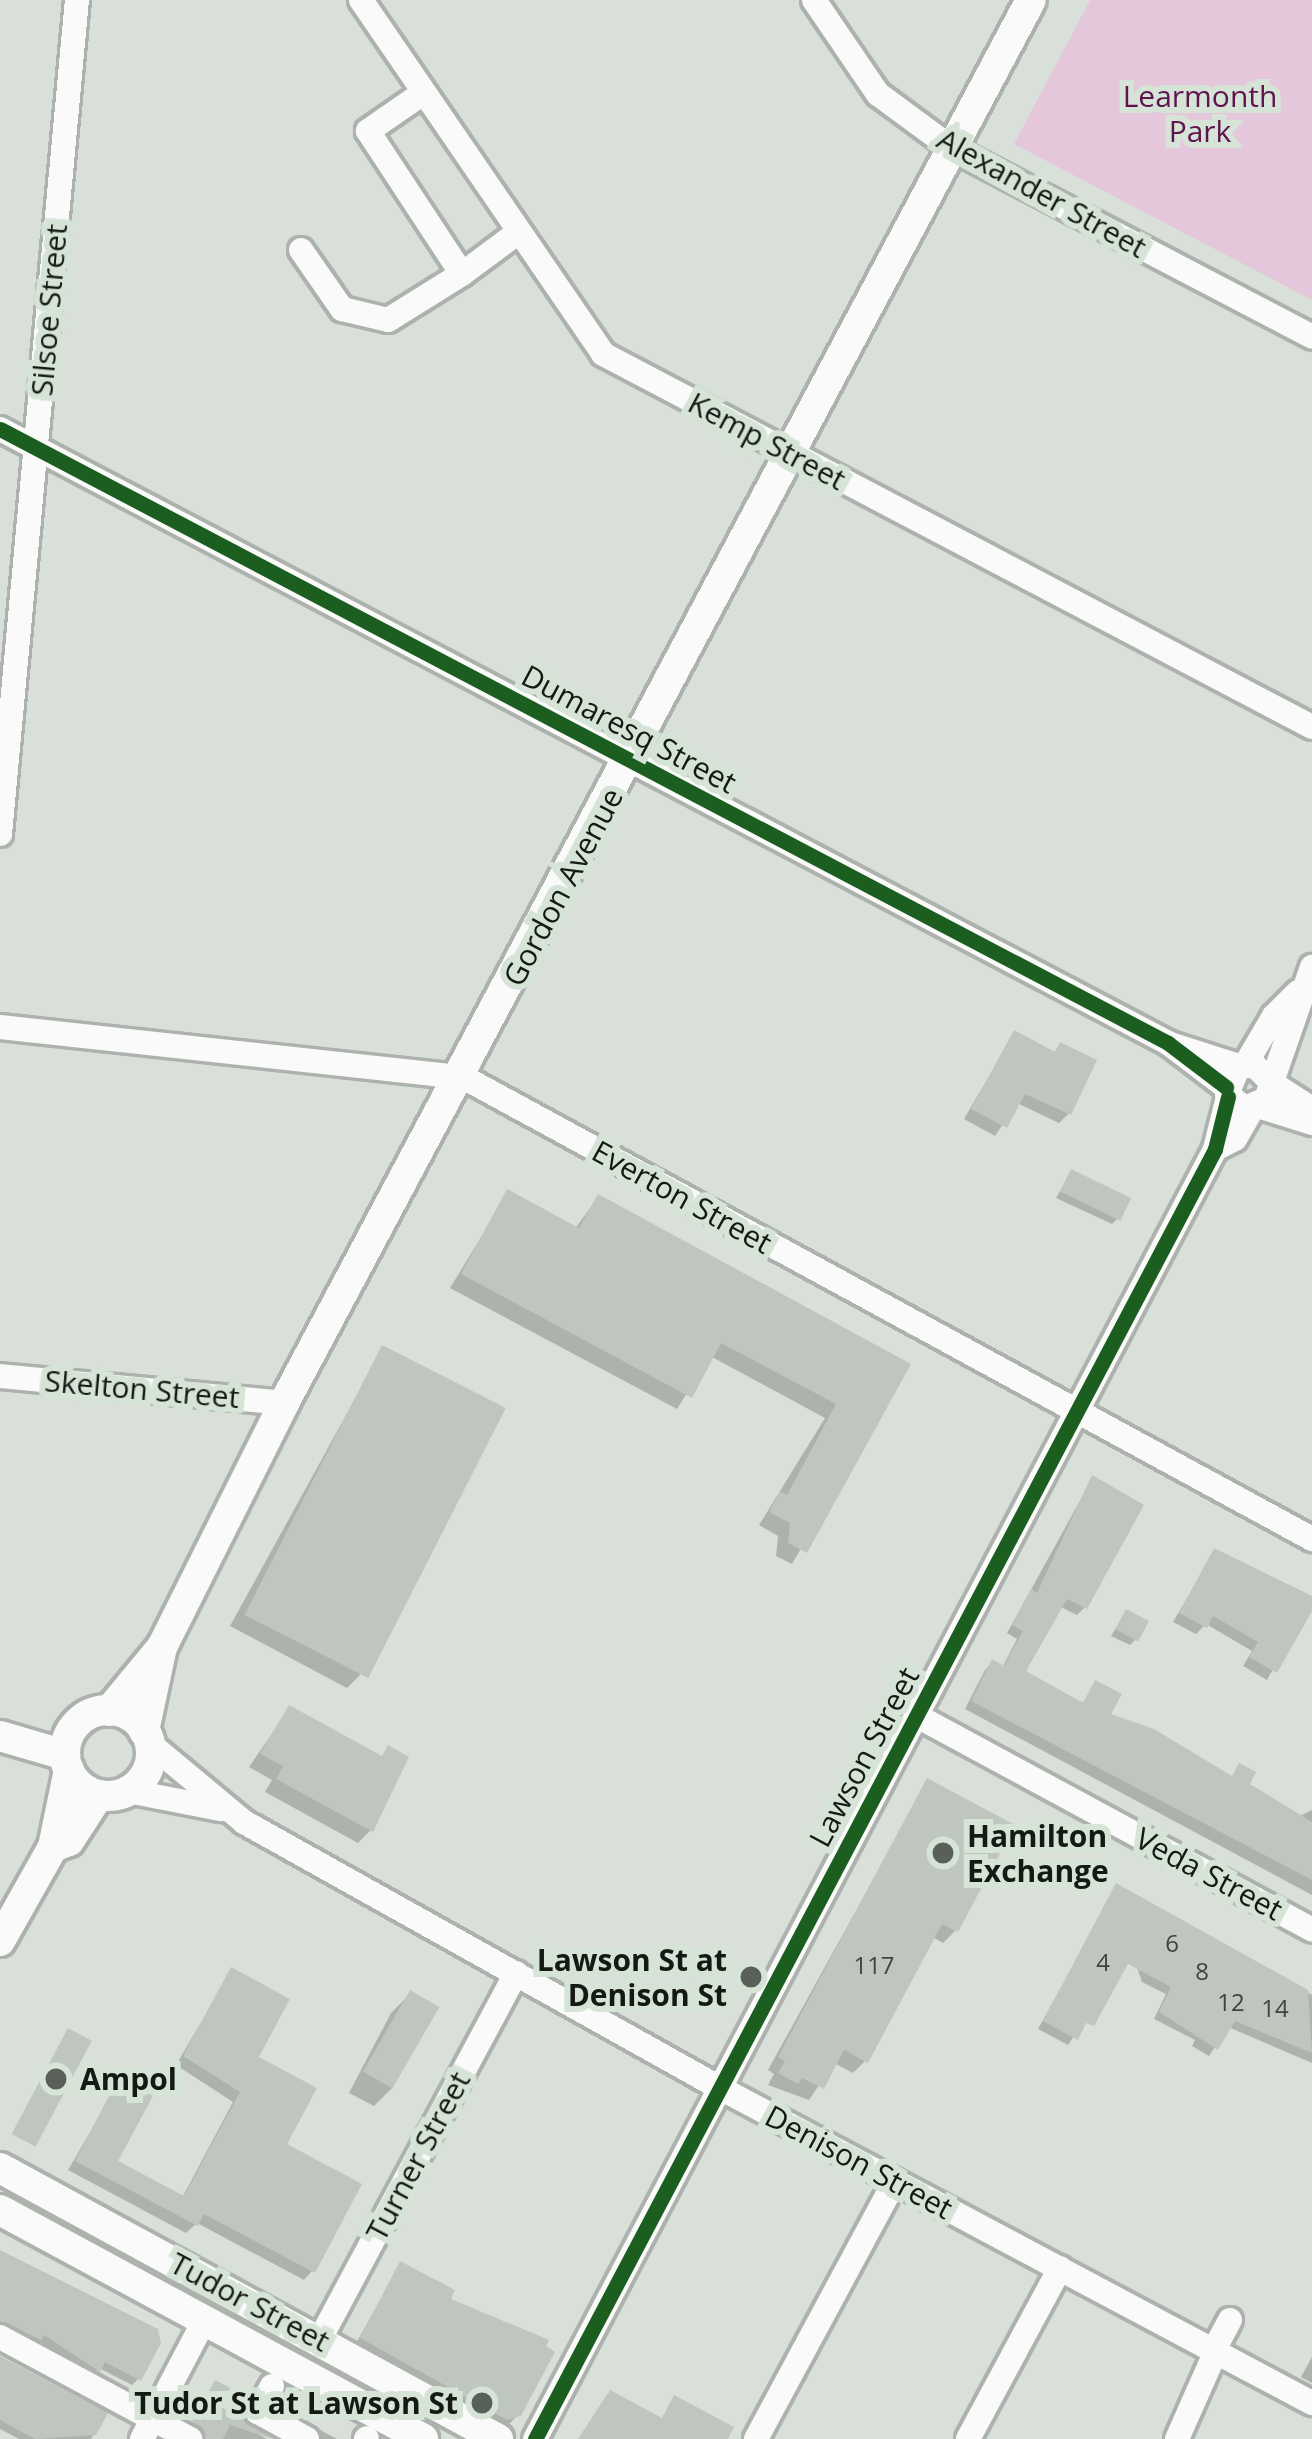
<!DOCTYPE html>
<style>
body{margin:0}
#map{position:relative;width:1312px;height:2439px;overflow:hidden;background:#d8e0d9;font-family:"Open Sans",sans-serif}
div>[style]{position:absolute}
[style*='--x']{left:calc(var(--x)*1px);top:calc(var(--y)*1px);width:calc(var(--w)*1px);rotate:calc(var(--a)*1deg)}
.green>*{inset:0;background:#e5c7db}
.shadow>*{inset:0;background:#0003}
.building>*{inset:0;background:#bfc6c0;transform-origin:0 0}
.roads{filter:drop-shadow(3px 0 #adb2ad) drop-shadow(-3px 0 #adb2ad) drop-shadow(0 3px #adb2ad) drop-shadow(0 -3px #adb2ad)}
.minor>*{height:24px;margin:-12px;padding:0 12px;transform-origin:12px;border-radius:12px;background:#f9faf9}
.major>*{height:30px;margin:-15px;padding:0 15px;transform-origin:15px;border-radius:15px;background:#f9faf9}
.major>.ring{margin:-15px;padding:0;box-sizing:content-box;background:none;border:30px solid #f9faf9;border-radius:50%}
.cycleway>*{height:15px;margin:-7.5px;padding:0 7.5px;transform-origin:7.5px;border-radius:7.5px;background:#1b5e20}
.dots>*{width:33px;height:33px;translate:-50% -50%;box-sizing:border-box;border:6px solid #d5e4d6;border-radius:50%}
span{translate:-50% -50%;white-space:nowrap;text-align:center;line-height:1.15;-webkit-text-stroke:12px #d5e4d6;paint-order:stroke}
.number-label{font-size:24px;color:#3f443f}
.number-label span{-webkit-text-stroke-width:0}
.park-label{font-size:30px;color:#60134e}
.street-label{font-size:30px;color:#141914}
.poi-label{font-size:30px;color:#141914;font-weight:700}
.left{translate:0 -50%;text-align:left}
.right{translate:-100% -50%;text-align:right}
</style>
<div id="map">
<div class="green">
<i style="clip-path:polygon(1090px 0,1312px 0,1312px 300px,1014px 144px)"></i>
</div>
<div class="shadow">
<i style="clip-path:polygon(1014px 1034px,1052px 1054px,1061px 1046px,1068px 1114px,1059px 1123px,1017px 1103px,995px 1136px,964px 1119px)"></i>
<i style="clip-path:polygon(1071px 1173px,1117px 1219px,1112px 1224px,1056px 1198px)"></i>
<i style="clip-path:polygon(508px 1193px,575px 1229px,598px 1197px,907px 1365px,792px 1564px,776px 1556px,778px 1536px,759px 1525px,825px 1418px,710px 1356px,677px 1409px,450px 1288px)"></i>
<i style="clip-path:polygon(383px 1348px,360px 1675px,347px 1688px,230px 1626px)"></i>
<i style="clip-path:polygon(1092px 1479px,1084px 1608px,1077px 1615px,1059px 1606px,1022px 1673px,1081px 1705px,1096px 1684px,1107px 1716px,1230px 1779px,1240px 1767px,1246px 1785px,1298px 1817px,1312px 1810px,1312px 1895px,965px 1709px,985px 1670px,992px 1663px,1002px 1668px,1017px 1639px,1007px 1633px)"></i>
<i style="clip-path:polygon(1214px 1552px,1312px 1600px,1267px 1680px,1243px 1666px,1252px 1651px,1206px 1624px,1196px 1634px,1173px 1622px)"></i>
<i style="clip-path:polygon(1126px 1613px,1135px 1640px,1130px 1645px,1111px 1636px)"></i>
<i style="clip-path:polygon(289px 1709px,380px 1758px,388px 1749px,371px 1830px,358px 1843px,265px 1792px,272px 1780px,249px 1767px)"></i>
<i style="clip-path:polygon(927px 1782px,1011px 1827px,955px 1931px,943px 1943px,932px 1937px,865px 2061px,853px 2073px,834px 2063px,809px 2100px,768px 2085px,774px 2074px,768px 2070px)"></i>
<i style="clip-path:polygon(1117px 1887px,1312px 1995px,1312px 2063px,1228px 2027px,1209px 2056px,1192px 2046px,1195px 2040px,1154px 2019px,1166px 1994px,1142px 1982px,1131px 1950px,1068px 2045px,1038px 2029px)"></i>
<i style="clip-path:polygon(232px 1970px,312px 2271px,304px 2280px,197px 2223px,186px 2233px,68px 2170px,120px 2081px,114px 2162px,182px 2198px,233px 2102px,176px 2065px)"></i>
<i style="clip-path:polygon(410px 1994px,393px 2087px,374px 2106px,349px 2093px,391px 2013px)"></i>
<i style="clip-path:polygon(0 2252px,138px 2379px,132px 2385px,99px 2368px,91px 2376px,37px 2340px,0 2332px)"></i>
<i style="clip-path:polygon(400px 2265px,447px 2300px,519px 2414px,510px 2423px,497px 2427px,354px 2347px)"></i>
<i style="clip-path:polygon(1312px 2357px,1312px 2383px,1301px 2377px)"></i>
<i style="clip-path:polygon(0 2359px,104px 2415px,91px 2439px,19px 2439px,0 2429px)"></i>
<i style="clip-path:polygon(211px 2388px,247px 2428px,267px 2439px,201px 2439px,190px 2427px)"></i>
<i style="clip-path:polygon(285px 2411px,337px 2439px,318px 2439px)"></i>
</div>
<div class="building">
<i style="clip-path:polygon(1014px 1030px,1055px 1052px,1060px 1042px,1097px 1060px,1071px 1115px,1025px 1094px,1007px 1128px,971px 1109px)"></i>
<i style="left:1071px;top:1169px;width:67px;height:25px;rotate:26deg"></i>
<i style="clip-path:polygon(507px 1189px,579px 1228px,598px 1194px,911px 1364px,807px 1553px,788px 1543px,790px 1523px,769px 1512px,780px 1491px,787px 1495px,836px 1404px,721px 1343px,692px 1398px,461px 1274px)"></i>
<i style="left:382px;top:1345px;width:139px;height:303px;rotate:27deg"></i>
<i style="clip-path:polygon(1092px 1475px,1144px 1505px,1087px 1609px,1067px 1599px,1026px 1671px,1083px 1703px,1095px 1680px,1122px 1694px,1111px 1714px,1154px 1729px,1232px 1776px,1239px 1763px,1256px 1772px,1250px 1784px,1312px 1822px,1312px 1880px,971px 1701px,992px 1659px,1004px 1666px,1023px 1631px,1012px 1625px,1031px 1589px,1037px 1593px)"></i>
<i style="clip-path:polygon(1214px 1548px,1312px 1596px,1312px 1611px,1277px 1673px,1249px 1657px,1258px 1642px,1213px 1616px,1207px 1628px,1179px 1613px)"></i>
<i style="left:1126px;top:1609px;width:26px;height:23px;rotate:28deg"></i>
<i style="clip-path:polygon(289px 1705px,382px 1756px,388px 1745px,409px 1757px,373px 1832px,276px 1779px,283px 1766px,260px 1754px)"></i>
<i style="clip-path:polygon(927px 1778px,1015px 1825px,958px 1932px,942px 1924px,868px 2063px,844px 2050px,824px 2089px,802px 2078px,798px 2084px,778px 2073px,785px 2061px,778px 2057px)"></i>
<i style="clip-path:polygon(1116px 1883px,1308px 1990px,1312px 2053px,1235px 2021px,1218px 2050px,1159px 2012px,1171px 1987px,1128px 1964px,1094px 2026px,1086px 2023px,1078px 2040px,1043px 2021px)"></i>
<i style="clip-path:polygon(231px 1967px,290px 1999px,259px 2057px,317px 2088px,287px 2144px,362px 2184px,315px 2273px,204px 2214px,198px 2226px,75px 2161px,119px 2077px,153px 2096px,118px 2161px,184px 2196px,240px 2092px,183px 2056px)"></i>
<i style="left:410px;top:1990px;width:34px;height:94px;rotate:30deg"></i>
<i style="left:68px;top:2028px;width:27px;height:120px;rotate:28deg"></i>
<i style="clip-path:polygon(0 2250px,158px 2329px,161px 2343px,141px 2381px,105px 2362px,100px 2372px,44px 2335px,41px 2340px,0 2321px)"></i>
<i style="clip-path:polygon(400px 2261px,455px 2290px,451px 2299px,549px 2340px,546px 2346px,555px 2352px,521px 2416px,507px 2420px,360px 2338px)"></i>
<i style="clip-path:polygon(0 2356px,108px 2413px,96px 2435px,35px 2439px,0 2420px)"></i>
<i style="clip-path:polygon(215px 2380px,240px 2393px,245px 2421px,273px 2439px,230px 2425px,223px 2439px,206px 2439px,192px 2422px)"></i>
<i style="clip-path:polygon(610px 2390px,662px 2418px,674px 2395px,734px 2427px,728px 2439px,578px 2439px)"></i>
</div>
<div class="roads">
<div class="minor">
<i style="--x:361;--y:0;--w:429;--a:55.6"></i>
<i style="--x:603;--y:354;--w:801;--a:27.75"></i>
<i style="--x:814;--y:0;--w:114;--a:55.8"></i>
<i style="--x:878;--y:94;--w:93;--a:36.3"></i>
<i style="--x:953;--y:149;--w:405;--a:27.6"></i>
<i style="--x:423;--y:93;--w:67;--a:145.4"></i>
<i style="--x:368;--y:131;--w:171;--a:56.7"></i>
<i style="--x:462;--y:274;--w:69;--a:-36.7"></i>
<i style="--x:301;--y:250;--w:72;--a:55.2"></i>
<i style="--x:342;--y:309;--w:47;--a:13.4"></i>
<i style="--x:388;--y:320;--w:87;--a:-31.9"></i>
<i style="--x:0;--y:429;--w:1320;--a:27.73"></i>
<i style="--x:1168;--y:1043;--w:73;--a:37.2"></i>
<i style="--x:0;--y:834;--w:838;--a:-84.73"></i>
<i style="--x:0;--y:1027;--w:466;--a:6.2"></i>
<i style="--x:463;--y:1077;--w:967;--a:28.55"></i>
<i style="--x:1170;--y:1044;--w:72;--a:17.7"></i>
<i style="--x:1245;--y:1065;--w:57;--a:-59.4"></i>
<i style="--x:1274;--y:1016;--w:34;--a:-45"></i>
<i style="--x:1268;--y:1079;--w:18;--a:-135"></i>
<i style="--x:1255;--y:1066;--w:16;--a:180"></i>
<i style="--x:1239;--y:1066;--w:30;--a:113"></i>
<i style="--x:1227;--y:1094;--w:23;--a:38"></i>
<i style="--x:1245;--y:1108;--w:23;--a:-23"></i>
<i style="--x:1266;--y:1099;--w:140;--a:-70.8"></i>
<i style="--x:1269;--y:1081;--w:51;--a:33.1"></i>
<i style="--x:1258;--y:1106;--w:57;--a:17.5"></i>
<i style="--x:1215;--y:1149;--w:22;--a:-27"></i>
<i style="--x:1235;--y:1139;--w:36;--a:-60"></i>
<i style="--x:0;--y:1376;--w:285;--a:5.4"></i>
<i style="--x:917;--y:1716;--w:449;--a:28.4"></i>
<i style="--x:149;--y:1743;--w:124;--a:39.7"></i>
<i style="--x:244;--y:1822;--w:545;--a:29.2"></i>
<i style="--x:720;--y:2088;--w:671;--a:28.02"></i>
<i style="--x:128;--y:1791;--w:95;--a:11"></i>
<i style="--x:0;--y:2337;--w:216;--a:28.2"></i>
<i style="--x:320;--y:2339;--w:415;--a:-61.8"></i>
<i style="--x:1214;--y:2350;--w:34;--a:-62"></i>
<i style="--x:272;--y:2386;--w:30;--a:118"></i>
<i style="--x:258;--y:2412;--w:56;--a:28.9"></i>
<i style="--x:142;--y:2439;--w:136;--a:-62.3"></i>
<i style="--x:366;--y:2439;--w:1;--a:-45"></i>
<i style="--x:535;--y:2439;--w:1458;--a:-62.2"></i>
<i style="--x:1215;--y:1149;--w:54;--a:-76"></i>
<i style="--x:756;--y:2439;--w:293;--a:-61.7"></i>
<i style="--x:968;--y:2439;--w:194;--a:-61.7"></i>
<i style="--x:1177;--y:2439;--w:96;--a:-66.1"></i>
</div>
<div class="major">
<i class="ring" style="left:65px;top:1710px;width:56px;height:56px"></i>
<i style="--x:109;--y:1711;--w:83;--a:-50.4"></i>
<i style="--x:144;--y:1731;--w:86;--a:-77.9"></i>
<i style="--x:162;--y:1647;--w:273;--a:-63.4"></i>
<i style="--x:284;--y:1403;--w:1589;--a:-61.97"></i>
<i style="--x:0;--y:1736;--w:68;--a:16.3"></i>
<i style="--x:53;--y:1847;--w:17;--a:-21"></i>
<i style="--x:69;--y:1841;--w:55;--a:-56.9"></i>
<i style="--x:0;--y:1941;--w:108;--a:-60.6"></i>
<i style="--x:53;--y:1847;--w:79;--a:-78.3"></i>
<i style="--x:0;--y:2168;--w:567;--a:28.55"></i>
<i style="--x:0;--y:2210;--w:481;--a:28.4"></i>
</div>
</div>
<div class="cycleway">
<i style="--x:0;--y:429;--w:1320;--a:27.73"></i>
<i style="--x:1168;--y:1043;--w:73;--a:37.2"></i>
<i style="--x:535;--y:2439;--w:1458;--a:-62.2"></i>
<i style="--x:1215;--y:1149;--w:54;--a:-76"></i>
</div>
<div class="dots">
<i style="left:943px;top:1853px;background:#595f59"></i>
<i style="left:751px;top:1977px;background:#595f59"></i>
<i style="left:56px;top:2079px;background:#595f59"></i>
<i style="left:482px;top:2403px;background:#595f59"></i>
</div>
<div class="number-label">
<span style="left:1172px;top:1943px">6</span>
<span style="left:1103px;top:1962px">4</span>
<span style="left:874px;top:1965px">117</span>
<span style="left:1202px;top:1971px">8</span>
<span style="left:1231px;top:2002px">12</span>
<span style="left:1275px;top:2008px">14</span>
</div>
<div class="park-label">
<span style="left:1200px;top:113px">Learmonth<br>Park</span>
</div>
<div class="street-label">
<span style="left:1042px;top:193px;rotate:29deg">Alexander Street</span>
<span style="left:49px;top:310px;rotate:-85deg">Silsoe Street</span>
<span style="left:767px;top:441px;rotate:28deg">Kemp Street</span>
<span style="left:629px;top:729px;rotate:28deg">Dumaresq Street</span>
<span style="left:563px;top:887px;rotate:-62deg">Gordon Avenue</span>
<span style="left:682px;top:1197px;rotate:29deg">Everton Street</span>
<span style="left:142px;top:1389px;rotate:5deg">Skelton Street</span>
<span style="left:864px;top:1757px;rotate:-62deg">Lawson Street</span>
<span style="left:1209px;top:1874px;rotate:28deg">Veda Street</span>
<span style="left:418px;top:2156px;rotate:-62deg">Turner Street</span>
<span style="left:859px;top:2162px;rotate:28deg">Denison Street</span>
<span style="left:250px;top:2302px;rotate:28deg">Tudor Street</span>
</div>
<div class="poi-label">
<span class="left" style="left:967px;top:1853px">Hamilton<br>Exchange</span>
<span class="right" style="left:727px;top:1977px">Lawson St at<br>Denison St</span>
<span class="left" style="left:80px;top:2079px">Ampol</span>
<span class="right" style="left:458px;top:2403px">Tudor St at Lawson St</span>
</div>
</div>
